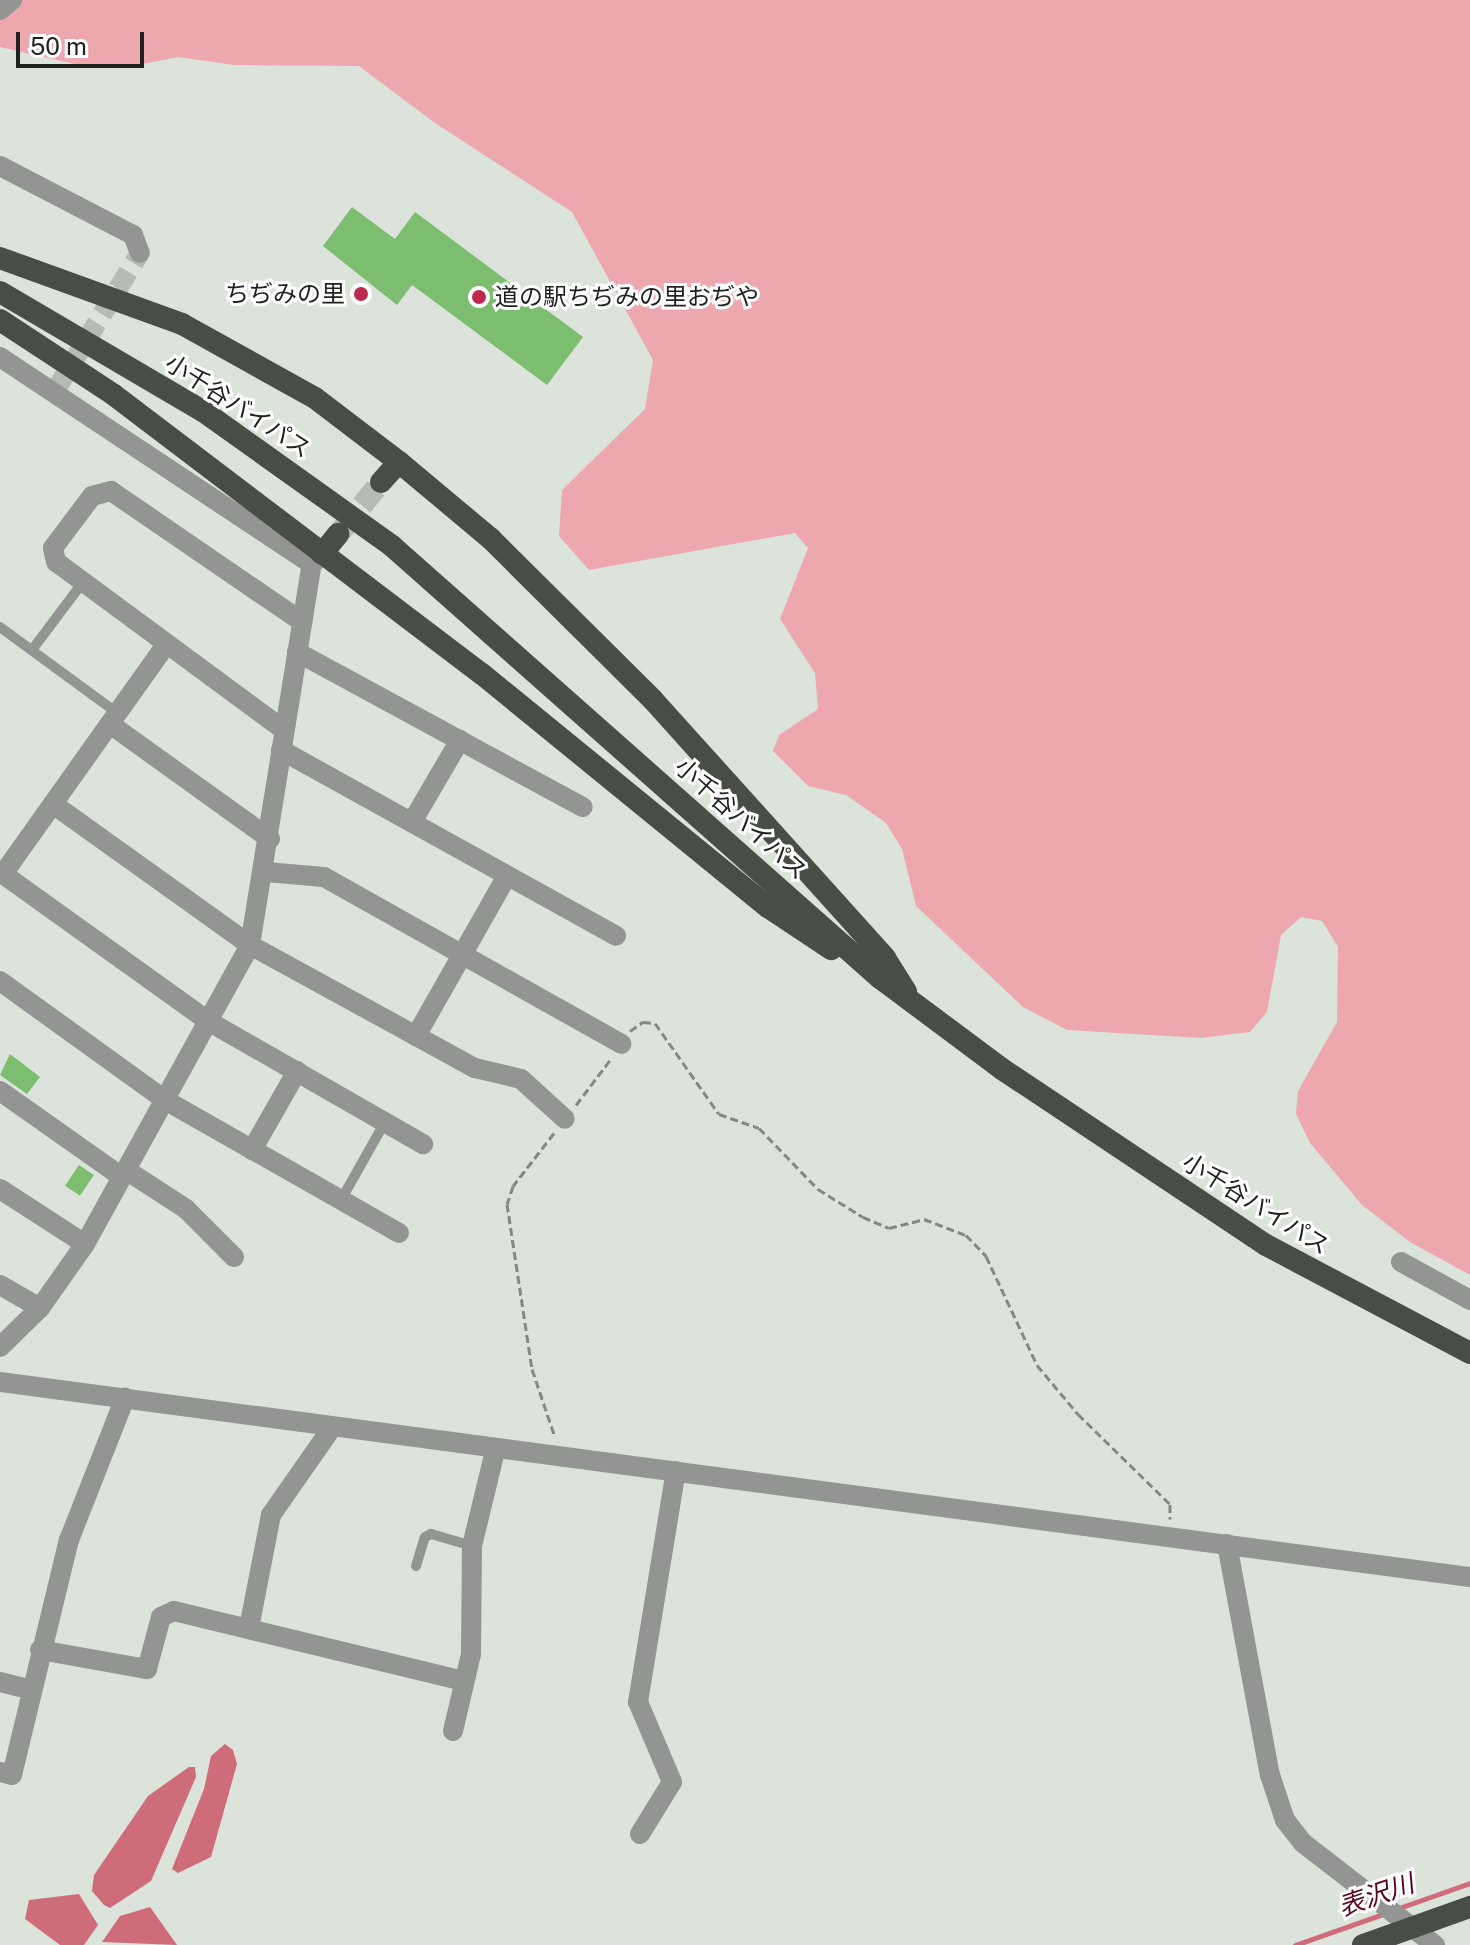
<!DOCTYPE html>
<meta charset="utf-8">
<style>
body{margin:0}
#map{position:relative;width:1470px;height:1945px;overflow:hidden;background:#dce3db;font-family:"Public Sans","Noto Sans JP",sans-serif}
div>[style]{position:absolute}
[style*='--x']{left:calc(var(--x)*1px);top:calc(var(--y)*1px);width:calc(var(--w)*1px);rotate:calc(var(--a)*1deg)}
.green>*{inset:0;background:#eda8af}
.water>*{inset:0;background:#cf6c7a}
.stream>*{height:5px;margin:-2.5px;padding:0 2.5px;transform-origin:2.5px;border-radius:2.5px;background:#cf6c7a}
.building>*{inset:0;background:#7dbd70;transform-origin:0 0}
.minor-tunnel>*{height:20px;margin-top:-10px;transform-origin:0;background:repeating-linear-gradient(90deg,#b6bcb5 0 20px,transparent 0 30px)}
.trunk-tunnel>*{height:22px;margin-top:-11px;transform-origin:0;background:repeating-linear-gradient(90deg,#b6bcb5 0 22px,transparent 0 33px)}
.path>*{height:3px;margin-top:-1.5px;transform-origin:0;background:repeating-linear-gradient(90deg,#838882 0 8px,transparent 0 12px)}
.service>*{height:10px;margin:-5px;padding:0 5px;transform-origin:5px;border-radius:5px;background:#929592}
.minor>*{height:20px;margin:-10px;padding:0 10px;transform-origin:10px;border-radius:10px;background:#929592}
.trunk>*{height:22px;margin:-11px;padding:0 11px;transform-origin:11px;border-radius:11px;background:#484d46}
.dots>*{width:22px;height:22px;translate:-50% -50%;box-sizing:border-box;border:4px solid #fff;border-radius:50%}
span{translate:-50% -50%;white-space:nowrap;text-align:center;line-height:1.15;-webkit-text-stroke:6px #fff;paint-order:stroke}
.poi-label{font-size:24px;color:#1e211e}
.right{translate:-100% -50%;text-align:right}
.left{translate:0 -50%;text-align:left}
.street-label{font-size:24px;color:#1e211e}
.water-label{font-size:26px;color:#5d001d;font-style:italic}
.scale{position:absolute;left:16px;top:32px;width:128px;height:36px;box-sizing:border-box;border:4px solid #1e211e;border-top:0;padding-left:10px;font-size:24px;line-height:28px;white-space:nowrap;color:#1e211e;-webkit-text-stroke:6px #fff;paint-order:stroke}
</style>
<div id="map">
<div class="green">
<i style="clip-path:polygon(0 0,1470px 0,1470px 1275px,1410px 1242px,1362px 1205px,1310px 1143px,1296px 1114px,1298px 1091px,1337px 1022px,1338px 947px,1322px 921px,1301px 917px,1281px 935px,1267px 1012px,1250px 1032px,1201px 1038px,1067px 1030px,1023px 1007px,916px 906px,902px 849px,886px 823px,846px 795px,808px 786px,773px 751px,779px 735px,818px 709px,815px 673px,780px 619px,808px 548px,795px 533px,589px 570px,559px 536px,562px 490px,645px 409px,653px 360px,572px 212px,435px 123px,359px 66px,234px 65px,178px 57px,138px 65px,75px 64px,0 47px)"></i>
</div>
<div class="water">
<i style="clip-path:polygon(225px 1744px,233px 1750px,237px 1764px,211px 1857px,178px 1873px,172px 1869px,204px 1789px,211px 1756px)"></i>
<i style="clip-path:polygon(189px 1767px,195px 1767px,196px 1777px,151px 1881px,110px 1908px,104px 1905px,92px 1891px,94px 1875px,148px 1796px)"></i>
<i style="clip-path:polygon(79px 1894px,98px 1925px,84px 1945px,60px 1945px,25px 1919px,29px 1900px)"></i>
<i style="clip-path:polygon(150px 1907px,177px 1945px,102px 1942px,120px 1916px)"></i>
</div>
<div class="stream">
<i style="--x:1399;--y:1908;--w:75;--a:-19.4"></i>
<i style="--x:1295;--y:1945;--w:96;--a:-19.4"></i>
</div>
<div class="building">
<i style="clip-path:polygon(352px 207px,395px 239px,415px 212px,583px 337px,547px 385px,412px 285px,397px 305px,323px 246px)"></i>
<i style="clip-path:polygon(10px 1054px,40px 1077px,27px 1094px,0 1075px)"></i>
<i style="left:79px;top:1165px;width:18px;height:25px;rotate:34deg"></i>
</div>
<div class="minor-tunnel">
<i style="--x:55;--y:391;--w:162;--a:-58.4"></i>
</div>
<div class="trunk-tunnel">
<i style="--x:341;--y:531;--w:63;--a:-50.8"></i>
</div>
<div class="path">
<i style="--x:630;--y:1031;--w:16;--a:-35"></i>
<i style="--x:643;--y:1022;--w:12;--a:5"></i>
<i style="--x:655;--y:1023;--w:111;--a:54.9"></i>
<i style="--x:719;--y:1114;--w:42;--a:19.3"></i>
<i style="--x:759;--y:1128;--w:85;--a:46"></i>
<i style="--x:818;--y:1189;--w:53;--a:31.9"></i>
<i style="--x:863;--y:1217;--w:28;--a:23"></i>
<i style="--x:889;--y:1228;--w:36;--a:-14"></i>
<i style="--x:924;--y:1219;--w:45;--a:20.9"></i>
<i style="--x:966;--y:1235;--w:29;--a:46"></i>
<i style="--x:986;--y:1256;--w:120;--a:64.9"></i>
<i style="--x:1037;--y:1365;--w:64;--a:50.1"></i>
<i style="--x:1078;--y:1414;--w:129;--a:44.4"></i>
<i style="--x:1170;--y:1504;--w:15;--a:90"></i>
<i style="--x:576;--y:1105;--w:56;--a:-52.9"></i>
<i style="--x:554;--y:1133;--w:67;--a:127.7"></i>
<i style="--x:513;--y:1186;--w:19;--a:108"></i>
<i style="--x:507;--y:1204;--w:167;--a:81.4"></i>
<i style="--x:532;--y:1369;--w:72;--a:71.3"></i>
</div>
<div class="service">
<i style="--x:0;--y:627;--w:145;--a:36.3"></i>
<i style="--x:32;--y:650;--w:85;--a:-53.1"></i>
<i style="--x:341;--y:1200;--w:90;--a:-60.6"></i>
<i style="--x:416;--y:1566;--w:30;--a:-73"></i>
<i style="--x:425;--y:1537;--w:7;--a:-27"></i>
<i style="--x:431;--y:1534;--w:43;--a:16.3"></i>
</div>
<div class="minor">
<i style="--x:0;--y:10;--w:16;--a:-40"></i>
<i style="--x:0;--y:166;--w:150;--a:27.4"></i>
<i style="--x:133;--y:235;--w:19;--a:69"></i>
<i style="--x:0;--y:357;--w:374;--a:33.6"></i>
<i style="--x:297;--y:652;--w:325;--a:28.5"></i>
<i style="--x:110;--y:724;--w:197;--a:35.7"></i>
<i style="--x:284;--y:730;--w:283;--a:-143.6"></i>
<i style="--x:56;--y:562;--w:14;--a:-102"></i>
<i style="--x:53;--y:548;--w:65;--a:-53.1"></i>
<i style="--x:92;--y:496;--w:20;--a:-15"></i>
<i style="--x:111;--y:491;--w:232;--a:34.4"></i>
<i style="--x:281;--y:750;--w:383;--a:29"></i>
<i style="--x:53;--y:804;--w:242;--a:35.6"></i>
<i style="--x:250;--y:945;--w:256;--a:28.7"></i>
<i style="--x:475;--y:1068;--w:47;--a:13.4"></i>
<i style="--x:521;--y:1079;--w:59;--a:42.3"></i>
<i style="--x:412;--y:822;--w:95;--a:-59.7"></i>
<i style="--x:0;--y:872;--w:256;--a:35.6"></i>
<i style="--x:208;--y:1021;--w:248;--a:29.8"></i>
<i style="--x:266;--y:872;--w:58;--a:4.9"></i>
<i style="--x:324;--y:877;--w:341;--a:29.3"></i>
<i style="--x:3;--y:874;--w:281;--a:-54.6"></i>
<i style="--x:0;--y:981;--w:203;--a:35.8"></i>
<i style="--x:165;--y:1100;--w:269;--a:29.6"></i>
<i style="--x:416;--y:1036;--w:184;--a:-60.4"></i>
<i style="--x:0;--y:1091;--w:149;--a:35.2"></i>
<i style="--x:252;--y:1150;--w:91;--a:-60.3"></i>
<i style="--x:126;--y:1170;--w:72;--a:33"></i>
<i style="--x:186;--y:1209;--w:68;--a:45"></i>
<i style="--x:0;--y:1189;--w:101;--a:32.9"></i>
<i style="--x:1401;--y:1262;--w:79;--a:28.8"></i>
<i style="--x:0;--y:1285;--w:46;--a:29.9"></i>
<i style="--x:0;--y:1347;--w:56;--a:-44.3"></i>
<i style="--x:40;--y:1308;--w:78;--a:-54.9"></i>
<i style="--x:85;--y:1244;--w:342;--a:-61.1"></i>
<i style="--x:250;--y:945;--w:386;--a:-80.8"></i>
<i style="--x:312;--y:564;--w:14;--a:-45"></i>
<i style="--x:0;--y:1382;--w:1483;--a:7.56"></i>
<i style="--x:1227;--y:1544;--w:235;--a:79.5"></i>
<i style="--x:1270;--y:1775;--w:47;--a:71.6"></i>
<i style="--x:1285;--y:1820;--w:29;--a:52"></i>
<i style="--x:1303;--y:1843;--w:167;--a:37.7"></i>
<i style="--x:249;--y:1628;--w:115;--a:-79"></i>
<i style="--x:271;--y:1515;--w:105;--a:-55.1"></i>
<i style="--x:40;--y:1650;--w:109;--a:10.1"></i>
<i style="--x:147;--y:1669;--w:54;--a:-74.9"></i>
<i style="--x:161;--y:1617;--w:14;--a:-25"></i>
<i style="--x:174;--y:1611;--w:298;--a:13.6"></i>
<i style="--x:0;--y:1682;--w:32;--a:14"></i>
<i style="--x:453;--y:1731;--w:79;--a:-76.8"></i>
<i style="--x:471;--y:1654;--w:108;--a:-89.5"></i>
<i style="--x:472;--y:1546;--w:98;--a:-76.4"></i>
<i style="--x:0;--y:1772;--w:12;--a:14"></i>
<i style="--x:12;--y:1775;--w:242;--a:-76.4"></i>
<i style="--x:69;--y:1540;--w:153;--a:-68.5"></i>
<i style="--x:640;--y:1834;--w:61;--a:-58.4"></i>
<i style="--x:672;--y:1782;--w:87;--a:-113"></i>
<i style="--x:638;--y:1702;--w:234;--a:-80.7"></i>
</div>
<div class="trunk">
<i style="--x:0;--y:258;--w:194;--a:19.9"></i>
<i style="--x:182;--y:324;--w:152;--a:29.1"></i>
<i style="--x:315;--y:398;--w:106;--a:37.3"></i>
<i style="--x:399;--y:462;--w:120;--a:39.9"></i>
<i style="--x:491;--y:539;--w:228;--a:44.8"></i>
<i style="--x:653;--y:700;--w:347;--a:48"></i>
<i style="--x:885;--y:958;--w:40;--a:58"></i>
<i style="--x:0;--y:292;--w:235;--a:30.4"></i>
<i style="--x:203;--y:411;--w:232;--a:35.5"></i>
<i style="--x:392;--y:546;--w:652;--a:41.52"></i>
<i style="--x:880;--y:978;--w:152;--a:36.7"></i>
<i style="--x:1002;--y:1069;--w:317;--a:33.7"></i>
<i style="--x:1266;--y:1245;--w:231;--a:27.9"></i>
<i style="--x:0;--y:320;--w:136;--a:33.3"></i>
<i style="--x:114;--y:395;--w:462;--a:37.2"></i>
<i style="--x:482;--y:674;--w:369;--a:39.2"></i>
<i style="--x:768;--y:907;--w:76;--a:33.7"></i>
<i style="--x:381;--y:482;--w:27;--a:-48"></i>
<i style="--x:322;--y:554;--w:26;--a:-51"></i>
<i style="--x:1363;--y:1945;--w:114;--a:-19.6"></i>
</div>
<div class="dots">
<i style="left:361px;top:294px;background:#bc2b4f"></i>
<i style="left:479px;top:297px;background:#bc2b4f"></i>
</div>
<div class="poi-label">
<span class="right" style="left:345px;top:294px">ちぢみの里</span>
<span class="left" style="left:495px;top:297px">道の駅ちぢみの里おぢや</span>
</div>
<div class="street-label">
<span style="left:238px;top:406px;rotate:33deg">小千谷バイパス</span>
<span style="left:741px;top:819px;rotate:42deg">小千谷バイパス</span>
<span style="left:1256px;top:1204px;rotate:32deg">小千谷バイパス</span>
</div>
<div class="water-label">
<span style="left:1376px;top:1895px;rotate:-19deg">表沢川</span>
</div>
<div class="scale">50 m</div>
</div>
